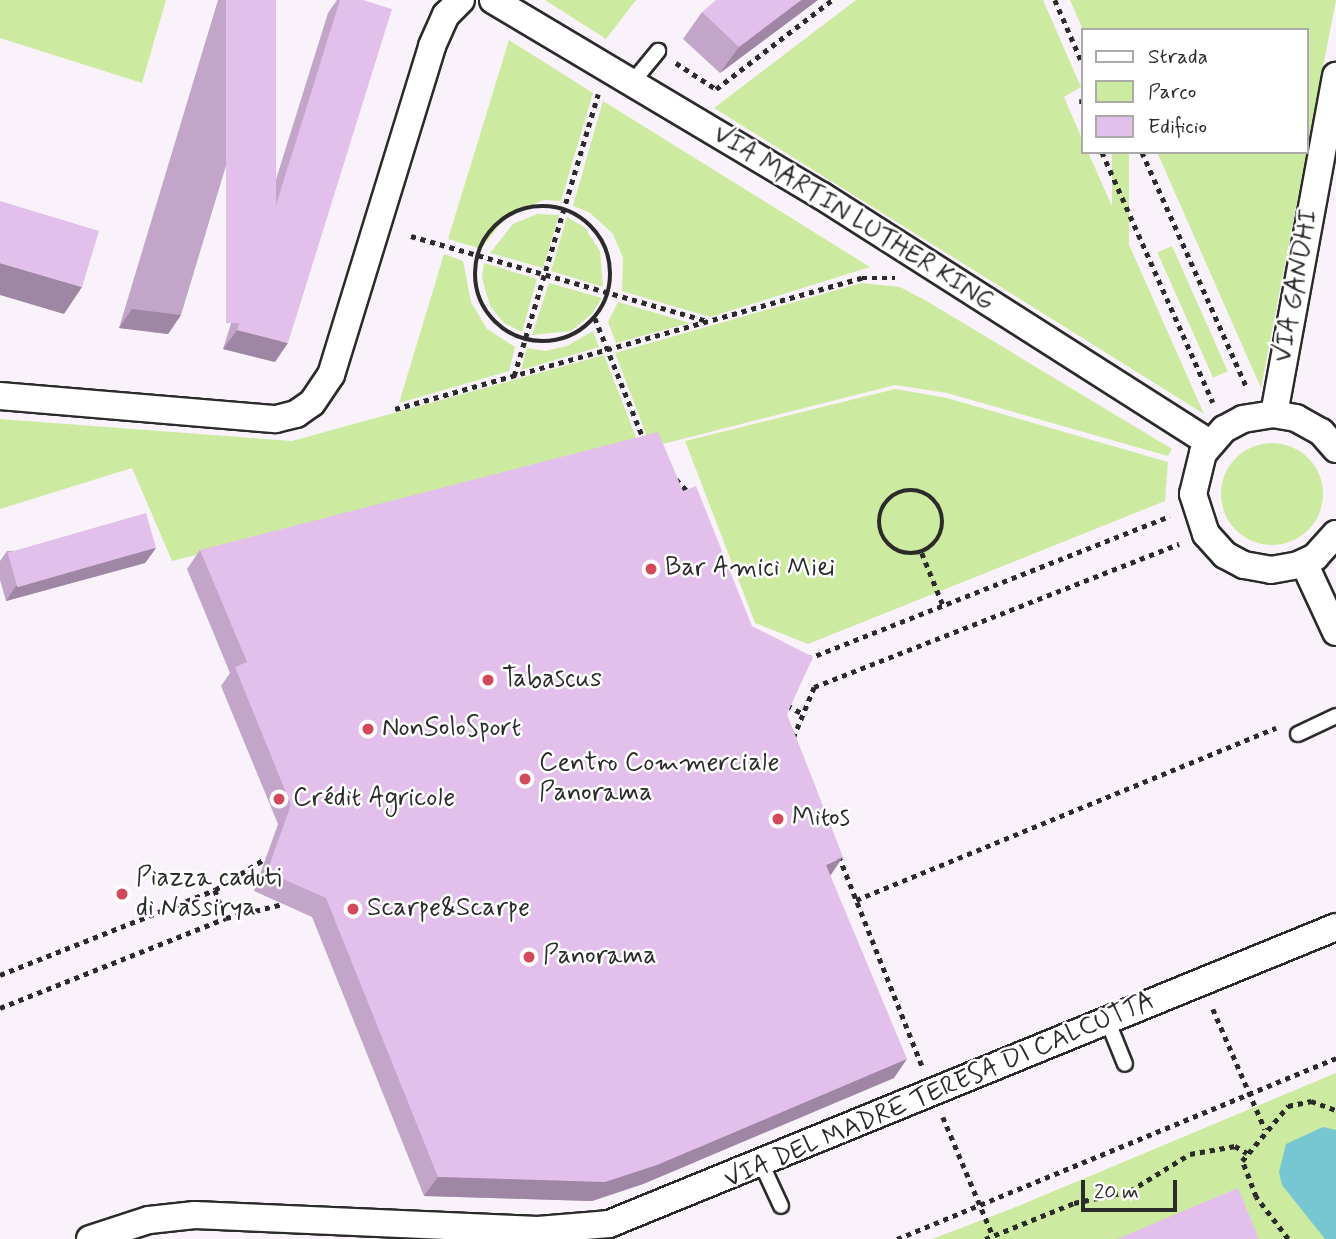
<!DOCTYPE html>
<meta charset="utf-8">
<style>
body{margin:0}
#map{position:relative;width:1336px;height:1239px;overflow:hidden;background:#f9f2fb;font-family:Mynerve,sans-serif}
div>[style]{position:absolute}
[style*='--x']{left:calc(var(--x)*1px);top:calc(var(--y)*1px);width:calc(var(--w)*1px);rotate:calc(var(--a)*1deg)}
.green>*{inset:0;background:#cdeaa1;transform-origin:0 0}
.round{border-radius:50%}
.water>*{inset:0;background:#76c7d1}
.path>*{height:4.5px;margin-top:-2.25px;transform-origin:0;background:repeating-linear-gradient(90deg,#2b2b2b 0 5px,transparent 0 10px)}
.path>.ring{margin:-2.25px;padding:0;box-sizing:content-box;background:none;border:4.5px solid #2b2b2b;border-radius:50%}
.roads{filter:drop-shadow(2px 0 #2b2b2b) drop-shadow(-2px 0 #2b2b2b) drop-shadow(0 2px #2b2b2b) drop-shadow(0 -2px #2b2b2b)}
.service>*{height:14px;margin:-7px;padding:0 7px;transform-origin:7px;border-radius:7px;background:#fff}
.minor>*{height:26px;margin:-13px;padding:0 13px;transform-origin:13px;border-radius:13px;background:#fff}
.wall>*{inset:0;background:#c3a5ca}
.shaded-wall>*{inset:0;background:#9f86a4}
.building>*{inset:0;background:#e3c0eb;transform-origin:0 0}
.dots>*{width:19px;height:19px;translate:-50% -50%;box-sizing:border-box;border:4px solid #fff;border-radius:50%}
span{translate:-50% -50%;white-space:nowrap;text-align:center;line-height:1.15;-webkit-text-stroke:5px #fff;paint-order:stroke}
.street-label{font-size:26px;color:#2b2b2b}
.poi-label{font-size:26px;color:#2b2b2b}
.left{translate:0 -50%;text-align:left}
.legend{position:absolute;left:1081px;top:28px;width:228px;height:126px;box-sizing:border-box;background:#fff;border:2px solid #aaa;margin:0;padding:9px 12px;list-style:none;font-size:21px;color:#2b2b2b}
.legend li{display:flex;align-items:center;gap:14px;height:35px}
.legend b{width:35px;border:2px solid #aaa}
.scale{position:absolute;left:1081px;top:1180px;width:96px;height:32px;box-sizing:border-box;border:4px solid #2b2b2b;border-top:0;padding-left:9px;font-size:21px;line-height:24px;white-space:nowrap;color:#2b2b2b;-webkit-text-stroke:5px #fff;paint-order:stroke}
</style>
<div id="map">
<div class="green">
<i style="clip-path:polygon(0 0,166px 0,142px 83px,0 38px)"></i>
<i style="clip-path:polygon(545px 0,636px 0,606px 39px)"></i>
<i style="clip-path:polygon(856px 0,1043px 0,1081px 87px,1064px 97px,1082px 139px,1082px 152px,1088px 152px,1204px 414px,714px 108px)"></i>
<i style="clip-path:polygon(1070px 0,1336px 0,1261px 388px,1157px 152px,1306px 152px,1306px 30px,1083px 30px)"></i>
<i style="clip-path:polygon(509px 40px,593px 93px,561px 201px,544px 200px,508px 214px,481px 249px,448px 239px)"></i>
<i style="clip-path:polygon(603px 101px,870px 267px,710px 317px,622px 291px,623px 258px,613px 234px,589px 212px,573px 206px)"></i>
<i style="left:1112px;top:152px;width:17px;height:93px"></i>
<i style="clip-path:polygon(537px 214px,559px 215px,543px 268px,490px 253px,513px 224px)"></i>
<i style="clip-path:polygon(567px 217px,584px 227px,600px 251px,603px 287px,551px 271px)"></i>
<i style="left:1172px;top:246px;width:137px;height:16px;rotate:66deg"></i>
<i style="clip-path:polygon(444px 254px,463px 261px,471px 302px,487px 329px,515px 347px,509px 371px,399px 403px)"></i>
<i style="clip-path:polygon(484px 263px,537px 279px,522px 332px,504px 323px,490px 306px,482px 278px)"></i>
<i style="clip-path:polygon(549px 283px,602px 298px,592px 314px,571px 331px,532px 335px)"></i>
<i style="clip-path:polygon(861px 283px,900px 287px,925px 300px,1172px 449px,1168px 456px,947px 393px,895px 385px,651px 447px,615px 353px)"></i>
<i style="clip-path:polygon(618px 302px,690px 323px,616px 343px,608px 322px)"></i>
<i style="clip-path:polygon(593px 331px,599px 347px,521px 370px,527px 348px,545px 351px,567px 346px)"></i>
<i style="clip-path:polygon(604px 355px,639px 445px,172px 561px,132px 468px,0 509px,0 419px,292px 441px)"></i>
<i style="clip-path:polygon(895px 389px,947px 398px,1168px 462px,1165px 501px,808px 644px,755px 623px,685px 441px)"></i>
<i class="round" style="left:1221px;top:443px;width:102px;height:102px"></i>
<i style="clip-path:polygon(1336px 1073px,1336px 1239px,932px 1239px,1011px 1209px)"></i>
</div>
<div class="water">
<i style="clip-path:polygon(1323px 1127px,1336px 1130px,1336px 1239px,1325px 1239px,1282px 1185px,1279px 1172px,1286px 1144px)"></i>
</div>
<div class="path">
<i style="--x:1055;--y:0;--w:68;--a:66.5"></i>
<i style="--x:676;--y:63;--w:48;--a:33"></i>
<i style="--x:716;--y:89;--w:146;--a:-37.5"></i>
<i style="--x:1082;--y:99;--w:8;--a:90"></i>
<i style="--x:1102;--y:152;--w:274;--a:66.1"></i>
<i style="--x:1142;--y:152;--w:258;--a:66"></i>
<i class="ring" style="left:475px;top:206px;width:131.5px;height:131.5px"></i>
<i style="--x:411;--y:236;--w:308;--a:16"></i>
<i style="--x:595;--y:318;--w:131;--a:68.1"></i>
<i style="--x:514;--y:376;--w:294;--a:-73.4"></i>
<i style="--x:395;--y:409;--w:485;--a:-15.7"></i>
<i style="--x:862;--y:278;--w:33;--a:0"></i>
<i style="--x:676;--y:479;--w:19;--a:47"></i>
<i class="ring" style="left:879px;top:490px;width:59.5px;height:59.5px"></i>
<i style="--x:922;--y:553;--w:56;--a:68"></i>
<i style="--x:807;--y:659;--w:390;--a:-21.5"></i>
<i style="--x:787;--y:705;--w:18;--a:29"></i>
<i style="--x:793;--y:738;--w:55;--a:-67.6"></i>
<i style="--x:814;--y:687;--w:392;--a:-21.4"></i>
<i style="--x:839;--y:856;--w:226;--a:68.4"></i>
<i style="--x:215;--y:890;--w:30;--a:69"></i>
<i style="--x:856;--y:900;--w:454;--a:-22.3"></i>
<i style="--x:0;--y:975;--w:231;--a:-21.6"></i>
<i style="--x:215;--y:890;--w:60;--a:-32.1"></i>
<i style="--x:0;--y:1008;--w:243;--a:-21.7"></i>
<i style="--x:226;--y:918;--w:59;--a:-13.8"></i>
<i style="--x:1213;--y:1009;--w:131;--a:66.6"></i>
<i style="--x:943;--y:1117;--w:129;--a:67.2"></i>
<i style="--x:897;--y:1239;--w:475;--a:-22.4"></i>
<i style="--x:985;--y:1239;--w:96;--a:-22"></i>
<i style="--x:1074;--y:1203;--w:57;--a:-12.1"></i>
<i style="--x:1130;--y:1191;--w:70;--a:-31.7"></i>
<i style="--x:1190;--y:1154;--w:46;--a:-10.1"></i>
<i style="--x:1235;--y:1146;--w:14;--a:30"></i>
<i style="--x:1288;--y:1239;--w:53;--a:-127.3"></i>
<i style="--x:1256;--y:1197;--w:39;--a:-111"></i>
<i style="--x:1242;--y:1161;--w:72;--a:-50.1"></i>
<i style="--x:1288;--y:1106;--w:24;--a:-12"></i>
<i style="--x:1311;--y:1101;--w:27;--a:20"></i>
</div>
<div class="roads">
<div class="service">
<i style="--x:631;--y:84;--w:43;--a:-50.7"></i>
<i style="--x:1298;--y:734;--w:42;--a:-25.3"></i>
<i style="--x:1108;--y:1022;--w:45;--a:68"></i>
<i style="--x:762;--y:1165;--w:45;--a:65.1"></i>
</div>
<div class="minor">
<i style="--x:493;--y:0;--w:383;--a:30.8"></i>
<i style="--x:822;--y:196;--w:460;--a:32.5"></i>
<i style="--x:0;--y:396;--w:277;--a:4.8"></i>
<i style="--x:276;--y:419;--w:21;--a:-14"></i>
<i style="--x:296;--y:414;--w:19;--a:-35"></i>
<i style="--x:312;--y:403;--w:34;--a:-56"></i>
<i style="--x:331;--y:375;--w:344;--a:-72.9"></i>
<i style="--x:432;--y:46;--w:34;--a:-66"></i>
<i style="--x:446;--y:15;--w:21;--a:-45"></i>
<i style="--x:1274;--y:414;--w:344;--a:-79.6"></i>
<i style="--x:1336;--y:449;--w:23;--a:-131"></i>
<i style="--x:1321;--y:432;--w:29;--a:-151"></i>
<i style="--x:1296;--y:418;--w:22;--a:-170"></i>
<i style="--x:1274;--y:414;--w:31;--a:171"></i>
<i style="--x:1243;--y:419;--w:21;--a:152"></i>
<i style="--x:1224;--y:429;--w:32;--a:131"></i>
<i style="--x:1203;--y:453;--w:42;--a:103.7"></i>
<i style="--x:1193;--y:494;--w:42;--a:72"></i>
<i style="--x:1206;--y:534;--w:28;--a:48"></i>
<i style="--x:1225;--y:555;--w:21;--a:28"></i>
<i style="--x:1244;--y:565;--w:27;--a:10"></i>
<i style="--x:1271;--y:570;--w:27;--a:-10"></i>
<i style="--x:1298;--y:565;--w:19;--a:-25"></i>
<i style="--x:1315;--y:557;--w:31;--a:-48"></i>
<i style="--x:1304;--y:563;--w:76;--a:65.1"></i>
<i style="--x:90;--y:1239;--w:62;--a:-17.9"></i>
<i style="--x:149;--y:1220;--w:46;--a:-6.2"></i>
<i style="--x:195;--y:1215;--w:343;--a:2.5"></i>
<i style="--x:538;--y:1230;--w:71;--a:-4.8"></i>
<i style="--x:609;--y:1224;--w:785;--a:-22.22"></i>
</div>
</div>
<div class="wall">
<i style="clip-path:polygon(218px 0,276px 0,181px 315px,168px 334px,119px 328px)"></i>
<i style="clip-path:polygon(337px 0,363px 0,275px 362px,223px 349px,328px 13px)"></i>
<i style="clip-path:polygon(818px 0,720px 73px,683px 39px,702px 12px)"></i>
<i style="clip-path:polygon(683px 491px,787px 714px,830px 876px,894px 1078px,643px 1184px,592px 1201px,424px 1196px,312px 917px,254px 891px,278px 824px,221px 686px,230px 673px,187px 569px,200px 550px)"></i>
<i style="clip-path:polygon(156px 548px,145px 563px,6px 601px,0 580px,0 561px,7px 551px)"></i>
</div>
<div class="shaded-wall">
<i style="clip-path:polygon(801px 0,818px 0,720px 73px,739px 47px)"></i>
<i style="clip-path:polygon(0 263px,82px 287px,64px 314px,0 295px)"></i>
<i style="clip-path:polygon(132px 309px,181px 315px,168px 334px,119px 328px)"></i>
<i style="clip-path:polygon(237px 330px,288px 343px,275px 362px,223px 349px)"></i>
<i style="clip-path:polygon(156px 548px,145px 563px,6px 601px,16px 586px)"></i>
<i style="clip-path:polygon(843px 857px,830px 876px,826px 865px)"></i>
<i style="clip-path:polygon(907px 1059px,894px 1078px,643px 1184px,592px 1201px,424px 1196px,438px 1177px)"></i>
</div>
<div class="building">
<i style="left:226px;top:0;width:50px;height:323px"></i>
<i style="clip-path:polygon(340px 0,363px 0,392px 9px,288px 343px,237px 330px)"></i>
<i style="clip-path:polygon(716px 0,801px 0,739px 47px,702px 12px)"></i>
<i style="clip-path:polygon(0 201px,99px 231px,82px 287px,0 263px)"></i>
<i style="clip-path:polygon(658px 432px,683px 491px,696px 486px,752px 626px,813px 657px,787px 714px,843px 857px,826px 865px,907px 1059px,657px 1165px,605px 1182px,438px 1177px,326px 898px,267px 872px,291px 805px,235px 667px,247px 662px,200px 550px)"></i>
<i style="left:146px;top:513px;width:36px;height:144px;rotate:74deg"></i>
<i style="clip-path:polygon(1238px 1188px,1259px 1239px,1117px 1239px)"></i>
</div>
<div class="dots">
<i style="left:651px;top:569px;background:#d1495b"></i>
<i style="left:488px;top:680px;background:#d1495b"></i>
<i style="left:368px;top:729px;background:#d1495b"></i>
<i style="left:525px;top:779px;background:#d1495b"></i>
<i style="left:279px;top:799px;background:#d1495b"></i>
<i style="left:778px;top:819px;background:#d1495b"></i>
<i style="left:122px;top:894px;background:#d1495b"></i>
<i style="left:353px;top:909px;background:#d1495b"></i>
<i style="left:529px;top:957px;background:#d1495b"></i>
</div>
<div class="street-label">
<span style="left:853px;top:219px;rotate:32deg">VIA MARTIN LUTHER KING</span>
<span style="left:1297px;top:286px;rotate:-80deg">VIA GANDHI</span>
<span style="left:940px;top:1091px;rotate:-23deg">VIA DEL MADRE TERESA DI CALCUTTA</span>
</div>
<div class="poi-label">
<span class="left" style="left:665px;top:569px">Bar Amici Miei</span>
<span class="left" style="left:502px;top:680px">Tabascus</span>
<span class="left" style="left:382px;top:729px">NonSoloSport</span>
<span class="left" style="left:539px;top:779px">Centro Commerciale<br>Panorama</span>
<span class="left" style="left:293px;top:799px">Crédit Agricole</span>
<span class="left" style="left:792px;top:819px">Mitos</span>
<span class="left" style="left:136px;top:894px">Piazza caduti<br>di Nassirya</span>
<span class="left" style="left:367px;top:909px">Scarpe&amp;Scarpe</span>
<span class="left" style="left:543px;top:957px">Panorama</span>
</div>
<ul class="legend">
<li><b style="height:9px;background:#fff"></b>Strada</li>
<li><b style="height:19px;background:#cdeaa1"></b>Parco</li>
<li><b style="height:19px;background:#e3c0eb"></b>Edificio</li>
</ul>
<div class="scale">20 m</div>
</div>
